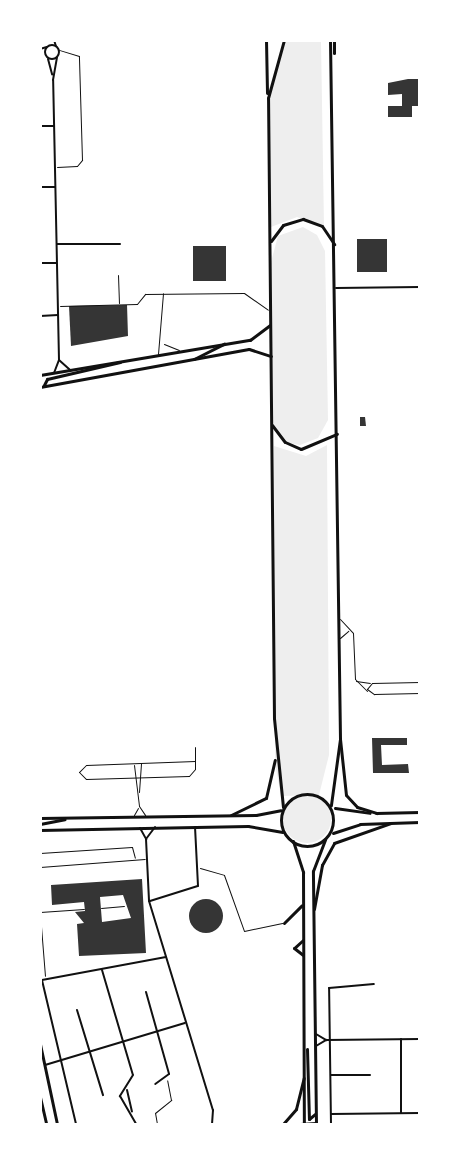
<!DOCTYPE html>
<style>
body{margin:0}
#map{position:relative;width:460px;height:1165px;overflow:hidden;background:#fff;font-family:Inter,sans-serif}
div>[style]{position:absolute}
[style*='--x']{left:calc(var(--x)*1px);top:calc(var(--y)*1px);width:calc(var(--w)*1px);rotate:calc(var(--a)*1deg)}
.green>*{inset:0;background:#eee}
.round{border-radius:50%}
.building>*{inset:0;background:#353535;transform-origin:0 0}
.service>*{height:1px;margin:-0.5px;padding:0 0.5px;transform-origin:0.5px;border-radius:0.5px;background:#111}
.minor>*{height:2px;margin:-1px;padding:0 1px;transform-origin:1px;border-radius:1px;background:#111}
.minor>.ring{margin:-1px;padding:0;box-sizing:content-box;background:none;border:2px solid #111;border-radius:50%}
.secondary>*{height:3px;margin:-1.5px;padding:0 1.5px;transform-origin:1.5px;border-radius:1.5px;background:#111}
.primary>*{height:3px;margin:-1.5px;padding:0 1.5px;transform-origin:1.5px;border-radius:1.5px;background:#111}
.trunk>*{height:3px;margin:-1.5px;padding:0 1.5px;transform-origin:1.5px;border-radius:1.5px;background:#111}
.trunk>.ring{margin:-1.5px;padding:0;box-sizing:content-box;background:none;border:3px solid #111;border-radius:50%}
span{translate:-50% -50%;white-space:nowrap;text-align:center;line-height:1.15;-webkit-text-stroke:4.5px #fff;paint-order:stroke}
.frame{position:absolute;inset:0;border:42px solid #fff;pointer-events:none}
</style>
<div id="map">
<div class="green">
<i style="clip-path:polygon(284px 41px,321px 41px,324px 227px,297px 217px,271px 227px,269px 89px)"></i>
<i style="clip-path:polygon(303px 227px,317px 235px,325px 251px,328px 420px,318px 438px,300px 445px,288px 443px,273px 423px,271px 262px,278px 236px)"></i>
<i style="clip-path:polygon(327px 445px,329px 755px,319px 795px,281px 796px,275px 763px,274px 446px,306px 456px)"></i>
<i class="round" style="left:283px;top:795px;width:48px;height:48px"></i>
</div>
<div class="building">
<i style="clip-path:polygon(408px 79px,420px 79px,420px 106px,412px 106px,412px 117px,388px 117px,388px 106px,402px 106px,402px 94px,388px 95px,388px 83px)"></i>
<i style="left:387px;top:239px;width:33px;height:30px;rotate:90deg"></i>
<i style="left:226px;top:246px;width:35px;height:33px;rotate:90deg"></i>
<i style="clip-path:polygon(127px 305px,128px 336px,71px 346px,69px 306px)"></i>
<i style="clip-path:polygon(360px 417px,365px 417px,366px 426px,360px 426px)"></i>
<i style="clip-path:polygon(372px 738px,407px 738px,407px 745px,381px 745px,382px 765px,408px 764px,409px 773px,373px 773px)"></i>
<i style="clip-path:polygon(evenodd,142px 879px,146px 953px,79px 956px,77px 924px,84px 923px,75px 912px,85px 911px,84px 902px,52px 905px,51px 885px,142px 879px,123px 895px,131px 918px,102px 922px,100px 897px,123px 895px)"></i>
<i class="round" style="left:189px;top:899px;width:34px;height:34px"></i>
</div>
<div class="service">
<i style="--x:57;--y:167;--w:20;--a:-3"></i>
<i style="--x:77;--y:166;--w:8;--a:-50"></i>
<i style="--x:82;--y:160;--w:104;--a:-91.7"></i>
<i style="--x:79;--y:56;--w:21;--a:-163"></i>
<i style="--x:118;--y:275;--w:28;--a:88"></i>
<i style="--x:60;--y:306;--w:77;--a:-1.5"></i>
<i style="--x:137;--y:304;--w:13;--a:-51"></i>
<i style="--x:145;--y:294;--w:99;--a:-0.6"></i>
<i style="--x:244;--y:293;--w:29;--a:35"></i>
<i style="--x:164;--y:344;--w:16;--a:22"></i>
<i style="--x:158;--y:354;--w:61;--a:-85.3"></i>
<i style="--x:340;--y:619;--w:19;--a:47"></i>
<i style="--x:353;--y:633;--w:46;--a:87.5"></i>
<i style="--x:355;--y:679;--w:17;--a:45"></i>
<i style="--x:340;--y:638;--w:11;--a:-41"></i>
<i style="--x:356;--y:681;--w:14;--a:8"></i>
<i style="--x:420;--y:682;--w:48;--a:178.8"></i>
<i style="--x:372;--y:683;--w:8;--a:130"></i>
<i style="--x:367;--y:689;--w:9;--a:36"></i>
<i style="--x:374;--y:694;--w:46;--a:-1.2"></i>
<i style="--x:195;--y:761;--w:109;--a:177.9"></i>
<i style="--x:86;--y:765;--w:10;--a:135"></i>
<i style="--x:79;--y:772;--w:10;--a:45"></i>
<i style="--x:86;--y:779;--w:103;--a:-1.7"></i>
<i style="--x:189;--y:776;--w:9;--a:-49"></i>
<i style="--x:195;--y:769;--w:22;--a:-90"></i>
<i style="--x:134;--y:765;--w:41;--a:83"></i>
<i style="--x:139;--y:806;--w:11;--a:56"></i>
<i style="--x:139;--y:792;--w:29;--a:-86"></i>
<i style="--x:134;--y:815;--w:8;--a:-60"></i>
<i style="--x:40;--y:853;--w:92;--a:-3.7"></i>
<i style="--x:132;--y:847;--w:11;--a:75"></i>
<i style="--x:40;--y:867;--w:105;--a:-4.4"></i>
<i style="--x:200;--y:868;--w:25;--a:16"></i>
<i style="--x:224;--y:875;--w:59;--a:70.3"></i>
<i style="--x:244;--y:931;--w:39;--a:-12"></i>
<i style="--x:101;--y:908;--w:23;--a:-5"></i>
<i style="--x:40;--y:912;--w:44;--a:-3.9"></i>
<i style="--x:40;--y:914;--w:62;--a:85.4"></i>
<i style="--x:157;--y:1124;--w:11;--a:-100"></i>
<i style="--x:155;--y:1113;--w:21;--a:-39"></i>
<i style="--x:171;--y:1100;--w:20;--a:-101"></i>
</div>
<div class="minor">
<i style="--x:54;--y:40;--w:6;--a:72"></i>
<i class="ring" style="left:45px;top:45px;width:12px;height:12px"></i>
<i style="--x:40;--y:49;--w:7;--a:-16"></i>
<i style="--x:48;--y:59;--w:16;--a:75"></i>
<i style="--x:40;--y:126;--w:14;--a:0"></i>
<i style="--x:40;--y:187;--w:15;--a:0"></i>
<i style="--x:57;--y:244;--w:63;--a:0"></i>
<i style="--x:40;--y:263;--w:16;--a:0"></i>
<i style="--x:336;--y:288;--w:84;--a:-0.7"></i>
<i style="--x:40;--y:316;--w:18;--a:-3"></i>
<i style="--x:59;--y:360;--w:15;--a:42"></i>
<i style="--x:40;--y:365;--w:1;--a:0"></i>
<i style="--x:54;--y:373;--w:14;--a:-69"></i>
<i style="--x:59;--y:360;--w:280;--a:-91.2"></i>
<i style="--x:53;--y:80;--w:23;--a:-80"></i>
<i style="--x:140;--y:828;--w:13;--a:61"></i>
<i style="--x:146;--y:839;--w:62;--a:87.2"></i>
<i style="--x:149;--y:901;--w:219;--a:73"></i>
<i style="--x:213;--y:1110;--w:14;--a:94"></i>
<i style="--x:146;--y:839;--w:15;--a:-53"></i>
<i style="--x:150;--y:901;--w:50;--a:-17.4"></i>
<i style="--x:198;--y:886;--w:59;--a:-92.9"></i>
<i style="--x:102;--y:970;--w:109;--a:73.6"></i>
<i style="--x:133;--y:1075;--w:25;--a:122"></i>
<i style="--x:120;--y:1096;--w:32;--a:60"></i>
<i style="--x:146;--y:992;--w:85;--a:74.3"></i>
<i style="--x:169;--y:1074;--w:17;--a:144"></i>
<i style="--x:77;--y:1010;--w:89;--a:73"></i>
<i style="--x:316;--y:1034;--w:12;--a:31"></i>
<i style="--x:326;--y:1040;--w:94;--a:-0.6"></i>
<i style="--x:401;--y:1039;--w:74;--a:90"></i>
<i style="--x:316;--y:1046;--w:12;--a:-31"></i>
<i style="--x:45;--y:1065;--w:146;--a:-16.7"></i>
<i style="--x:331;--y:1075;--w:39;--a:0"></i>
<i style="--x:127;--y:1090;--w:22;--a:77"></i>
<i style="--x:331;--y:1114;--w:89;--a:-0.6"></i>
<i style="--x:76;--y:1124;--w:148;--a:-103.3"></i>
<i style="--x:42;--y:980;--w:126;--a:-10.5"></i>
<i style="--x:331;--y:1124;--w:136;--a:-90.8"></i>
<i style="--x:329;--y:988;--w:45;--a:-5.1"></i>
</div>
<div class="secondary">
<i style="--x:194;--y:359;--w:34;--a:-27"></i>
<i style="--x:40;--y:375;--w:213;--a:-9.5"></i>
<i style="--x:250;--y:340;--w:25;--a:-37"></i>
<i style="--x:44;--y:385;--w:7;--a:-63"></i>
<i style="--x:47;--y:379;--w:75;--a:-13.1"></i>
<i style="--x:40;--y:387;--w:212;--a:-10.3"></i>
<i style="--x:249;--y:349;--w:23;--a:18"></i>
<i style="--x:40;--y:1044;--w:82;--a:78"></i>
<i style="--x:40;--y:1097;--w:28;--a:77"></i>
<i style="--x:300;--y:1124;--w:16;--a:-4"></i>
</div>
<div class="primary">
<i style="--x:266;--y:40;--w:53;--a:88.9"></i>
<i style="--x:330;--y:40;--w:699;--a:89.18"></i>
<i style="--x:340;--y:739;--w:67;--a:97.8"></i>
<i style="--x:334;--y:53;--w:13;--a:-90"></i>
<i style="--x:271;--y:241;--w:20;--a:-53"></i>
<i style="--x:283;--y:225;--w:21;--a:-17"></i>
<i style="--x:303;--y:219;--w:20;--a:20"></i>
<i style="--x:322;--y:226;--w:22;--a:56"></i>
<i style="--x:272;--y:425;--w:21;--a:53"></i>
<i style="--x:285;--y:442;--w:17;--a:24"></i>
<i style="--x:301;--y:449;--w:39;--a:-23"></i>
<i style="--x:283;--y:807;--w:89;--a:-95.8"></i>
<i style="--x:274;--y:718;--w:620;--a:-90.55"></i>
<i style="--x:268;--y:98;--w:60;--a:-74.6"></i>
<i style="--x:293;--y:841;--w:33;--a:72"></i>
<i style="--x:303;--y:872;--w:252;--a:89.8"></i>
<i style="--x:284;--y:923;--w:25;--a:-45"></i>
<i style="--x:303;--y:940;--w:12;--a:138"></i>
<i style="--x:294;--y:948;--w:11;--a:38"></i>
<i style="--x:307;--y:1049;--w:70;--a:88.4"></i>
<i style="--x:309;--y:1119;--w:8;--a:-40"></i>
<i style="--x:283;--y:1124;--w:20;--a:-49"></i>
<i style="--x:296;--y:1109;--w:32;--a:-76"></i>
<i style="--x:316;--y:1124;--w:253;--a:-90.7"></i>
<i style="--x:313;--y:871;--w:34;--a:-69"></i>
</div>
<div class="trunk">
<i style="--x:340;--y:739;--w:56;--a:83.9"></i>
<i style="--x:346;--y:795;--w:16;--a:47"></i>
<i style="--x:357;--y:807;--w:21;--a:17"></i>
<i class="ring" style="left:281px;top:794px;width:49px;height:49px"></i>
<i style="--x:335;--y:808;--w:35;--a:8"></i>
<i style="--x:376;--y:813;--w:44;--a:-1.3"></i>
<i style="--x:231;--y:815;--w:39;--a:-26"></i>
<i style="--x:266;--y:798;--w:39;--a:-77"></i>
<i style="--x:40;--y:818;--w:216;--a:-0.8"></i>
<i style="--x:256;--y:815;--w:25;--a:-11"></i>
<i style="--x:40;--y:824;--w:25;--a:-11"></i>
<i style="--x:40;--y:830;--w:208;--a:-1.1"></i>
<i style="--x:248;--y:826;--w:35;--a:10"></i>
<i style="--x:333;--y:833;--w:28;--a:-18"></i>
<i style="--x:360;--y:824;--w:60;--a:-1.9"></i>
<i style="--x:314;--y:909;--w:45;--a:-79.7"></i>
<i style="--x:322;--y:865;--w:25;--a:-61"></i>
<i style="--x:334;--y:843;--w:60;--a:-19.3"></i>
</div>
<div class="frame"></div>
</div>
